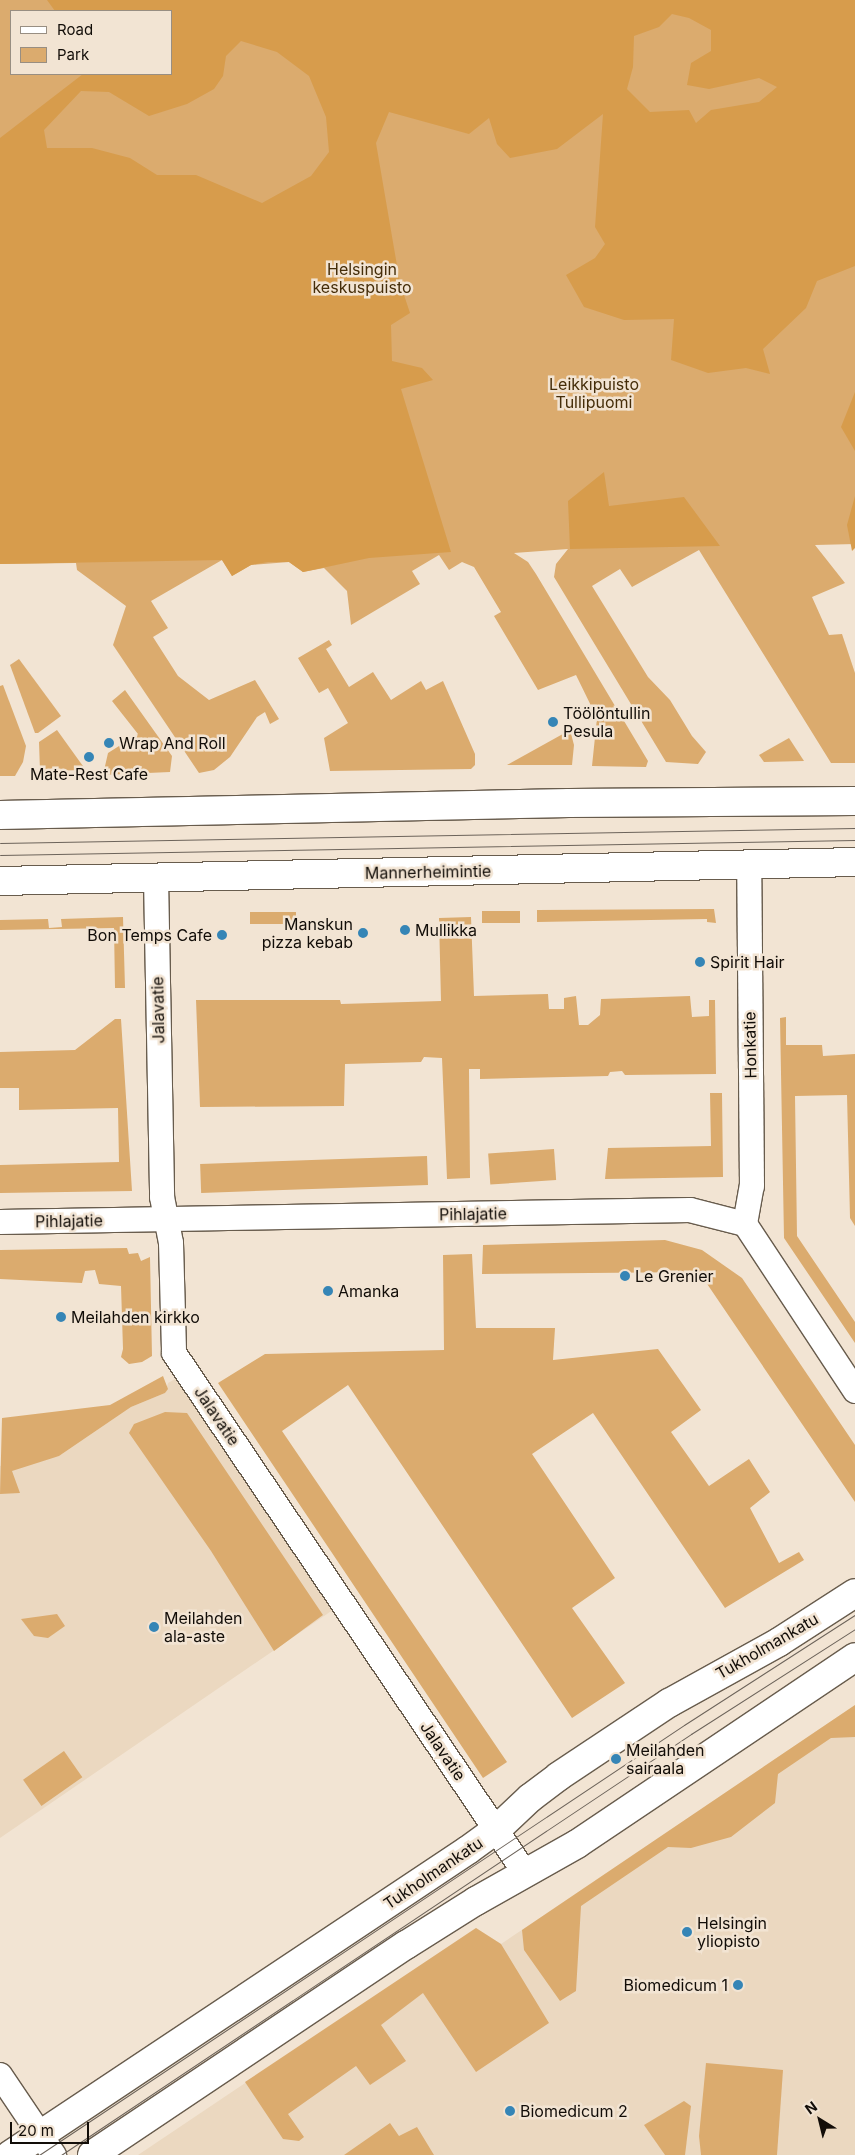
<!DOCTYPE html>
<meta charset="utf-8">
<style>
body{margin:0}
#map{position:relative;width:855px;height:2155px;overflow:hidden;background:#f2e4d3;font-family:Inter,sans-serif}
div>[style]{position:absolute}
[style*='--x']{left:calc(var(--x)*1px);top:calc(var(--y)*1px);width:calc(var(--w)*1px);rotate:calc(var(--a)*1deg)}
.built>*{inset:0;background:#ebd8c0}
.green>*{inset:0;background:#dbab6e;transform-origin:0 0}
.forest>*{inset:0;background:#d79c4c}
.roads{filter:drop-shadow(1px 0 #685c4d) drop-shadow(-1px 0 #685c4d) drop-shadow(0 1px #685c4d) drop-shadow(0 -1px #685c4d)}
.minor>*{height:24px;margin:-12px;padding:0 12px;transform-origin:12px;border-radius:12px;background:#fff}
.primary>*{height:28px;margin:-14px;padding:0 14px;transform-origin:14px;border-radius:14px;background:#fff}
.tram>*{height:1px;margin:-0.5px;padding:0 0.5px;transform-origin:0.5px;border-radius:0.5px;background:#6c635a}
.dots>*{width:14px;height:14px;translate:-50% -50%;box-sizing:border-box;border:2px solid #f2e4d3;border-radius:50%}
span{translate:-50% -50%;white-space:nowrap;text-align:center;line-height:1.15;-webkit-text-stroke:5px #f2e4d3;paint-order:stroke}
.park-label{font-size:16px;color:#452d09}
.poi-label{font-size:16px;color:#120d08}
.left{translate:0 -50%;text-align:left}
.right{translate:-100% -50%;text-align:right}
.street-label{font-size:16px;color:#120d08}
.legend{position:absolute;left:10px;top:10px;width:162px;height:65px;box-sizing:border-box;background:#f2e4d3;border:1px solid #988e82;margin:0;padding:6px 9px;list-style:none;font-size:15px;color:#120d08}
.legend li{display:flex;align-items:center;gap:10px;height:25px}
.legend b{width:25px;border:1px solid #988e82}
.north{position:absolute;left:795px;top:2095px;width:50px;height:50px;-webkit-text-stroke:4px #f2e4d3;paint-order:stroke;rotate:324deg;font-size:14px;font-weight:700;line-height:20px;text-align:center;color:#120d08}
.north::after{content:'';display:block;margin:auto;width:18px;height:22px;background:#120d08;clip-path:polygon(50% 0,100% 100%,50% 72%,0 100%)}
.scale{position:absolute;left:10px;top:2122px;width:79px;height:22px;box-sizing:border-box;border:2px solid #120d08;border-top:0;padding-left:6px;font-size:15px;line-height:18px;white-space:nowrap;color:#120d08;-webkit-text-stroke:4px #f2e4d3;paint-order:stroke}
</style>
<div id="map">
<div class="built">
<i style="clip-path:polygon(187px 1372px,343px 1603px,0 1838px,0 1466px,59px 1456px,131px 1407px,165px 1393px,168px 1383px)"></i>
<i style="clip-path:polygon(855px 1705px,855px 2155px,138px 2155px,476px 1928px,501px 1944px)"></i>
</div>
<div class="green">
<i style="clip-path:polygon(evenodd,0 0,855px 0,855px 544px,815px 545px,845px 583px,812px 597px,829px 635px,842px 634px,855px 673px,855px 763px,831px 763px,699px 550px,632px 587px,620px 569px,592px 586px,648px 677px,670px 700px,692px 736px,706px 752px,698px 764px,666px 762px,554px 577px,556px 564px,568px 549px,514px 553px,528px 562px,536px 574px,648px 761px,646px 767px,592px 766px,597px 718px,576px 675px,538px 690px,494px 616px,501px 612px,474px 567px,462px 562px,449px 570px,439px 555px,412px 571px,420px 584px,351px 625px,347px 591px,324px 568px,303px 572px,289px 562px,251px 565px,232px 576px,222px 560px,151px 601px,168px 628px,153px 637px,178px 676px,209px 700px,255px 680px,279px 719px,270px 724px,265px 712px,257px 717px,230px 757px,214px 770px,199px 773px,113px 645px,126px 606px,77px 570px,76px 563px,0 564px,0 0,11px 11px,171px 11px,171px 74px,11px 74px,11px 11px)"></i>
<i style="clip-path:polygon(329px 640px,332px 645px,326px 649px,349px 687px,373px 672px,391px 700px,421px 681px,426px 690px,443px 681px,475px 754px,475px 765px,471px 769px,330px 771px,324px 738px,348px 723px,328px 688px,319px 693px,298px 658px)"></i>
<i style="clip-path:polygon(19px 659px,61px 716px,38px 733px,35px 733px,10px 665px)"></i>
<i style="clip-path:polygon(3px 685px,26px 746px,23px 762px,15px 776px,0 776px,0 686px)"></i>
<i style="clip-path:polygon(125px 690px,172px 756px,170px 772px,103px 775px,108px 753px,138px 734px,112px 701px)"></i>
<i style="clip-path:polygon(57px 730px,80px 762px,86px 770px,40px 771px,39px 742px)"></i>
<i style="clip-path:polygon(570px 730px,574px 745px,572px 765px,507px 765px)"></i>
<i style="clip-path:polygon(789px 738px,804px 761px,764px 762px,759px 755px)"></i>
<i style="clip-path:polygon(714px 909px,716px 923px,707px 922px,707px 919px,537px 922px,537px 910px)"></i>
<i style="left:482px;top:911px;width:38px;height:12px"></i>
<i style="left:296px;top:912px;width:12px;height:46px;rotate:90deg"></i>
<i style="clip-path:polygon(123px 917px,125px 988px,115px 988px,114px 928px,0 930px,0 920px,48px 919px,49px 928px,62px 927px,61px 919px)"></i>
<i style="clip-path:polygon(471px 917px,474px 996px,548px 994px,549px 1009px,564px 1009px,564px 998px,576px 996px,579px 1025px,588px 1025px,600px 1015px,601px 999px,690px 996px,692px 1017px,709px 1016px,709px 1000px,715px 1000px,716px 1074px,625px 1075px,622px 1071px,610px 1072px,608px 1076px,480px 1079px,480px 1069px,469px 1069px,470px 1178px,447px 1179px,442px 1058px,424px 1057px,421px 1062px,345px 1064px,344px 1106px,200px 1107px,196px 1000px,340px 1000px,341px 1004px,441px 1001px,439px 918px)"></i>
<i style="clip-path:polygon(786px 1017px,786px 1045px,822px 1045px,823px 1056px,855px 1054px,855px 1226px,850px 1218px,847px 1095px,795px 1096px,797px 1236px,855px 1322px,855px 1343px,784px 1238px,780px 1018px)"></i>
<i style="clip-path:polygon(115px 1019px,121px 1019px,132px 1191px,0 1193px,0 1165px,119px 1162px,118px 1108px,19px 1110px,19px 1088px,0 1088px,0 1052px,75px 1050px)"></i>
<i style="clip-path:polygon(710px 1093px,722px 1093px,723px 1177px,605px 1179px,608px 1148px,711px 1146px)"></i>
<i style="left:554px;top:1149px;width:31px;height:66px;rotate:86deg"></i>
<i style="left:427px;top:1156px;width:29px;height:227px;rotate:88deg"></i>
<i style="clip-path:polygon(665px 1240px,702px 1250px,742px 1278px,855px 1445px,855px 1502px,699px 1272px,482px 1274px,483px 1245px)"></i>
<i style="clip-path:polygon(127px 1248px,129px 1254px,138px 1253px,141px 1261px,150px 1257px,152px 1356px,142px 1362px,129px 1364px,121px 1357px,123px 1349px,121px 1286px,99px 1284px,95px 1270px,85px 1271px,82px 1283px,0 1279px,0 1250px)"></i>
<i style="clip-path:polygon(472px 1254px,476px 1328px,555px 1328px,553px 1360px,658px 1349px,701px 1410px,671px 1432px,709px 1486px,749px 1459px,770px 1492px,750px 1508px,779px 1563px,799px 1552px,804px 1560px,725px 1608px,593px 1413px,532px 1454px,615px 1578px,572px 1608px,625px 1683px,572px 1718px,348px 1385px,282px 1431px,507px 1762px,483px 1778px,218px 1383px,265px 1354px,444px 1350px,443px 1255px)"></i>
<i style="clip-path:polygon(163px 1376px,168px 1389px,165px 1393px,131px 1407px,59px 1456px,12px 1471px,20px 1493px,0 1494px,2px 1418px,110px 1405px)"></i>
<i style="clip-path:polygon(165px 1412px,187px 1413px,323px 1615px,274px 1651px,211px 1551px,129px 1433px,134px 1424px)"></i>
<i style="clip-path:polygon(57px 1614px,65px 1626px,48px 1638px,34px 1636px,21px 1619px)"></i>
<i style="clip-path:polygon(855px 1705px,855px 1737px,831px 1738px,778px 1774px,775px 1803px,731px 1837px,691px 1848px,668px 1847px,581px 1906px,576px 1991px,560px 2001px,524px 1950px,522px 1930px)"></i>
<i style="left:64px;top:1751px;width:32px;height:50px;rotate:55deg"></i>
<i style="clip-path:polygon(476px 1928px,501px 1944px,549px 2023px,476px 2072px,423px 1993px,381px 2025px,406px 2061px,370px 2085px,356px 2066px,288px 2114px,304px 2137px,299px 2141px,283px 2139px,245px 2082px)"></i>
<i style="clip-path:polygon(706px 2063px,783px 2070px,777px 2155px,701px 2155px,699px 2136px)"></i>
<i style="clip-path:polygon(684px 2101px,691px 2106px,685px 2155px,665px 2155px,644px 2125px)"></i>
<i style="clip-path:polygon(390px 2123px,399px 2136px,417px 2127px,434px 2155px,344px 2155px)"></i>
</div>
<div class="forest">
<i style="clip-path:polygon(evenodd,47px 0,855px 0,855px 266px,817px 281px,806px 308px,763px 349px,770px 374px,746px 368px,708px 373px,671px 360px,674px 319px,624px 320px,584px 307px,566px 275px,595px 258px,605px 244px,595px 227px,603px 114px,557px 149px,510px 158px,497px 144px,489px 118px,469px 134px,389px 112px,376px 143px,400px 283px,410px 313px,391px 325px,392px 361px,422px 368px,433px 380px,401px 389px,451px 552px,369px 558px,303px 572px,289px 562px,268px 562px,251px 565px,232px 576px,222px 560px,0 564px,0 138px,83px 74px,171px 74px,171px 11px,55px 11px,47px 0,672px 14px,689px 18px,711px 30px,711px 51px,691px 63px,687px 85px,709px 89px,759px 78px,777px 87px,759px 102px,711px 110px,696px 123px,689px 110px,650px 112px,627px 89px,633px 67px,634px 36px,659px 27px,672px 14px,47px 0,241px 41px,277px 52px,309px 76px,326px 117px,329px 152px,311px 176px,262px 203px,196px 175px,157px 175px,130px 158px,92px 148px,47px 148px,44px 130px,81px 91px,109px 92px,149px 116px,187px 104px,214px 89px,223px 76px,226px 56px,241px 41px)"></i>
<i style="clip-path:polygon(855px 392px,855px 451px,841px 427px)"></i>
<i style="clip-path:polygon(604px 472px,609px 506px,684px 497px,720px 546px,570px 549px,568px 501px)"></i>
<i style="clip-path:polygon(855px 496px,855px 548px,852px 551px,847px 525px)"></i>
</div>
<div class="roads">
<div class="minor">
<i style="--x:156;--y:878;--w:319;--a:88.9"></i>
<i style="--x:162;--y:1197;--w:47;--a:78.9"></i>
<i style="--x:171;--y:1243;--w:110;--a:88.4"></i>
<i style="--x:174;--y:1353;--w:627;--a:55.98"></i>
<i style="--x:0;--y:1222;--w:690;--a:-1"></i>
<i style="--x:690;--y:1210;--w:57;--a:14.3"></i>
<i style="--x:745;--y:1224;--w:200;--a:56.6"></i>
<i style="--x:745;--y:1224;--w:39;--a:-80"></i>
<i style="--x:752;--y:1186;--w:322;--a:-90.5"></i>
<i style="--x:0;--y:2075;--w:97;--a:56"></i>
</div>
<div class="primary">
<i style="--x:0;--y:815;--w:569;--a:-1.21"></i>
<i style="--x:569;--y:803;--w:286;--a:-0.4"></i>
<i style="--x:0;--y:881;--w:855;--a:-1.27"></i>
<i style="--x:10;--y:2155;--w:550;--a:-33.66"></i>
<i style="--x:468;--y:1850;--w:34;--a:-36"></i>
<i style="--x:496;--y:1830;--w:47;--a:-43.3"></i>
<i style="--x:530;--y:1798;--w:36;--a:-37"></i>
<i style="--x:559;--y:1776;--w:132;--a:-33.6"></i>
<i style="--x:669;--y:1703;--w:126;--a:-29"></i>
<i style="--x:779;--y:1642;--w:90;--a:-32.8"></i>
<i style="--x:92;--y:2155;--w:378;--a:-33.8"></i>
<i style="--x:406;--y:1945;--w:83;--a:-32.2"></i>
<i style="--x:476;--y:1901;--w:116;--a:-29.4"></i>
<i style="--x:577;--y:1844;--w:335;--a:-33.9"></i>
</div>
</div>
<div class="tram">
<i style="--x:0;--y:843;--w:855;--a:-1.01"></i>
<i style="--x:0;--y:855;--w:855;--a:-1.01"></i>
<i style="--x:39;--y:2155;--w:775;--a:-33.69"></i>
<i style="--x:684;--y:1725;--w:203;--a:-32.8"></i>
<i style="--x:61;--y:2155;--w:758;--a:-33.75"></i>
<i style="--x:691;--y:1734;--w:195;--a:-32.6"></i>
</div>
<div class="dots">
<i style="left:553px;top:722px;background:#3585b6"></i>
<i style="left:109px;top:743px;background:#3585b6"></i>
<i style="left:89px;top:757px;background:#3585b6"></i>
<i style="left:405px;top:930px;background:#3585b6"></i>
<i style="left:363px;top:933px;background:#3585b6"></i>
<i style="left:222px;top:935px;background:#3585b6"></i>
<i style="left:700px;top:962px;background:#3585b6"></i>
<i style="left:625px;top:1276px;background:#3585b6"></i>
<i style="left:328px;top:1291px;background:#3585b6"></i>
<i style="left:61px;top:1317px;background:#3585b6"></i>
<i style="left:154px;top:1627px;background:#3585b6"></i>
<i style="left:616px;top:1759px;background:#3585b6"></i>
<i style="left:687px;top:1932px;background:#3585b6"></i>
<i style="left:738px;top:1985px;background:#3585b6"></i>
<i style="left:510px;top:2111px;background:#3585b6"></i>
</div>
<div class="park-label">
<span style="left:362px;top:278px">Helsingin<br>keskuspuisto</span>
<span style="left:594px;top:393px">Leikkipuisto<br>Tullipuomi</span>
</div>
<div class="poi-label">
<span class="left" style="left:563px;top:722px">Töölöntullin<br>Pesula</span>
<span class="left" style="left:119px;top:743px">Wrap And Roll</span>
<span style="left:89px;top:774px">Mate-Rest Cafe</span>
<span class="right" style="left:353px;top:933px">Manskun<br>pizza kebab</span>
<span class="left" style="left:415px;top:930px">Mullikka</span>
<span class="right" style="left:212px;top:935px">Bon Temps Cafe</span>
<span class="left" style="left:710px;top:962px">Spirit Hair</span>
<span class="left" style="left:635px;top:1276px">Le Grenier</span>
<span class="left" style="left:338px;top:1291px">Amanka</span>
<span class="left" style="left:71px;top:1317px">Meilahden kirkko</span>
<span class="left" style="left:164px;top:1627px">Meilahden<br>ala-aste</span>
<span class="left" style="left:626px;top:1759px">Meilahden<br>sairaala</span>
<span class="left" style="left:697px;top:1932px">Helsingin<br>yliopisto</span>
<span class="right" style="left:728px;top:1985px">Biomedicum 1</span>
<span class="left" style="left:520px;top:2111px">Biomedicum 2</span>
</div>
<div class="street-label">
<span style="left:428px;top:872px;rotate:-1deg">Mannerheimintie</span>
<span style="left:158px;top:1010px;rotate:-91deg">Jalavatie</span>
<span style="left:750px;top:1045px;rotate:-91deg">Honkatie</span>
<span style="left:473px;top:1214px;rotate:-1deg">Pihlajatie</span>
<span style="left:69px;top:1221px;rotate:-1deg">Pihlajatie</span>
<span style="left:217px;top:1416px;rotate:56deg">Jalavatie</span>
<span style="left:767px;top:1646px;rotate:-30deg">Tukholmankatu</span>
<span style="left:443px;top:1751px;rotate:56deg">Jalavatie</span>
<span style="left:433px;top:1873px;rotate:-34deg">Tukholmankatu</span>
</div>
<ul class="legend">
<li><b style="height:6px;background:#fff"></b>Road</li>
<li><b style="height:14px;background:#dbab6e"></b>Park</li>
</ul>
<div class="north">N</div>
<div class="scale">20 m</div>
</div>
